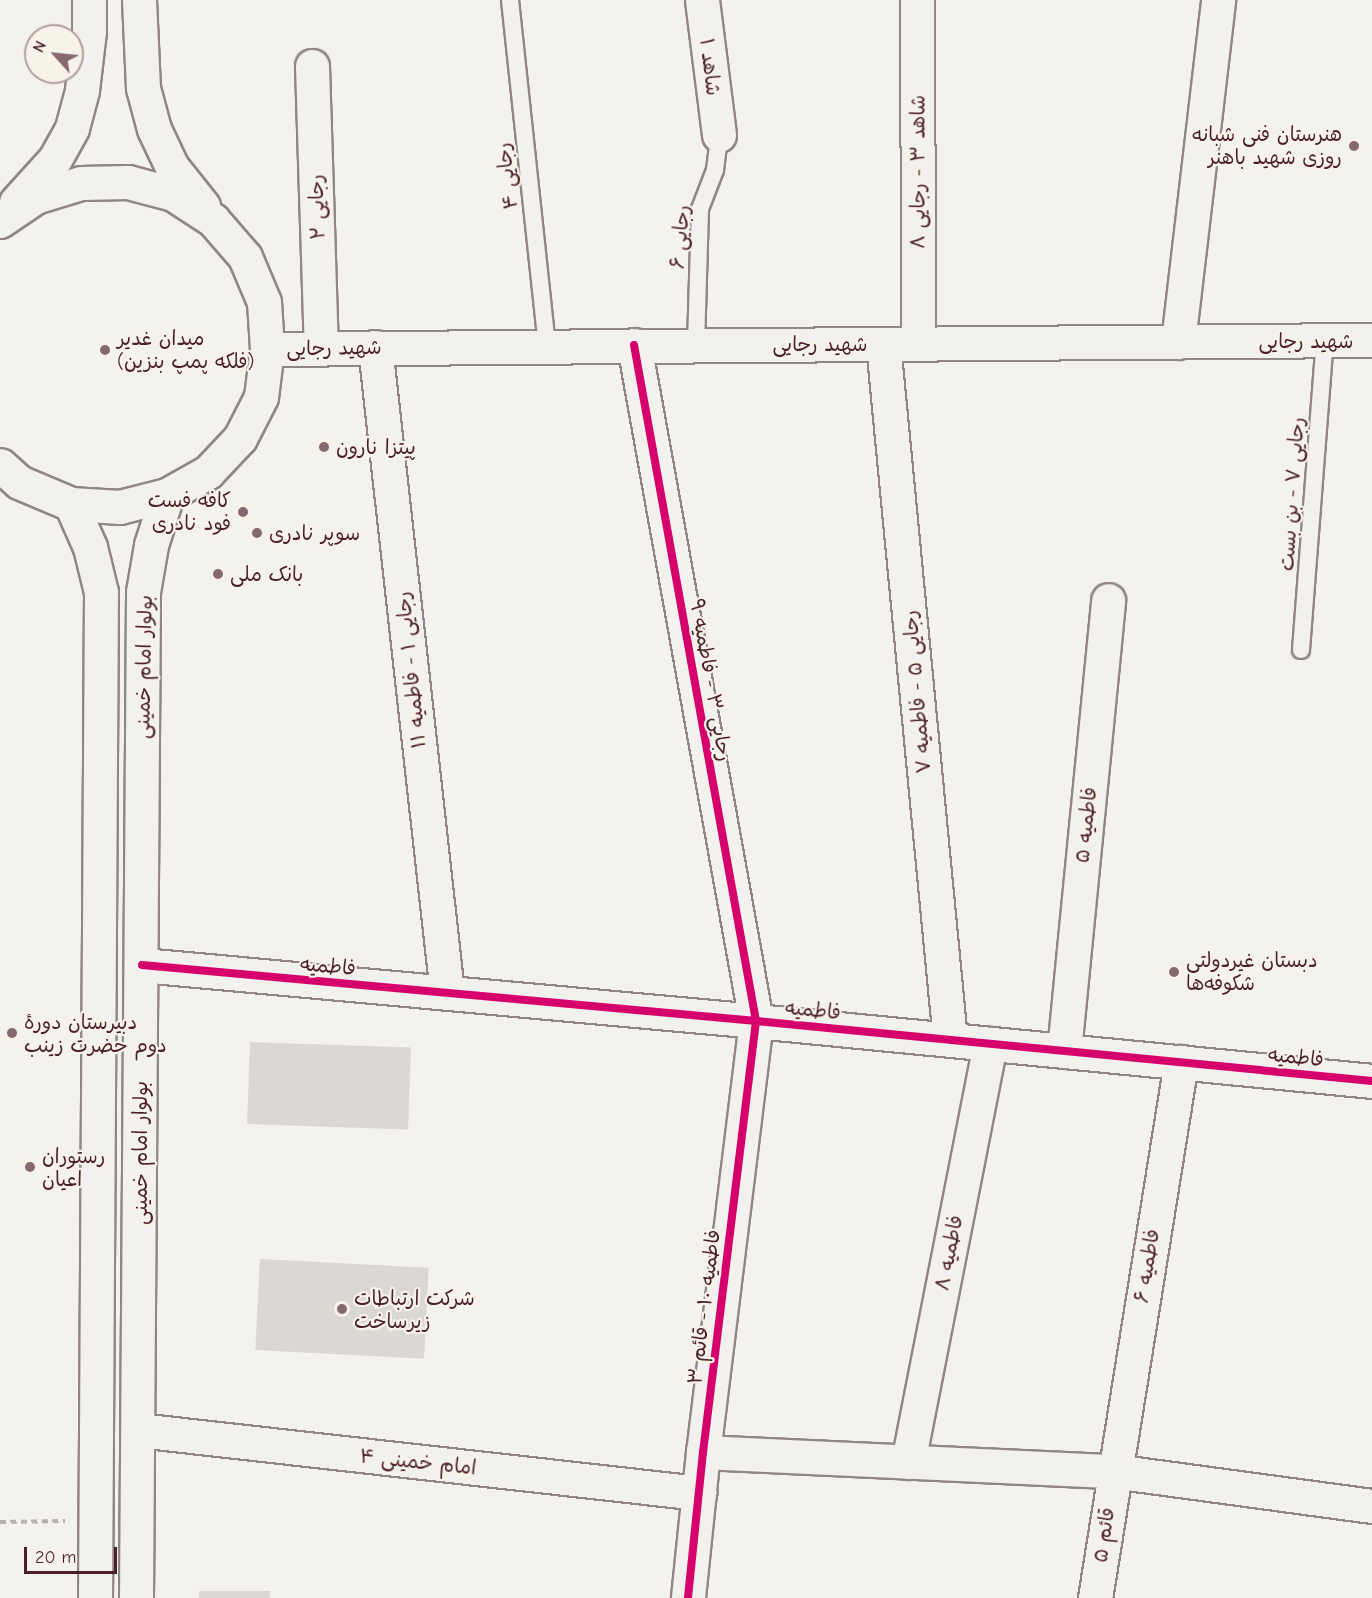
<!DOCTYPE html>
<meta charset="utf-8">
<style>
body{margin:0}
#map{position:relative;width:1372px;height:1598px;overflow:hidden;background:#f4f2ec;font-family:"Comic Neue","Playpen Sans Arabic",sans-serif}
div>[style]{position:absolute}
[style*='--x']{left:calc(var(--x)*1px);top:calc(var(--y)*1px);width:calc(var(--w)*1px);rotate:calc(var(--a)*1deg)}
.building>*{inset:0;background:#dbd7d3;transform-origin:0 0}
.path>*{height:4px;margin-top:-2px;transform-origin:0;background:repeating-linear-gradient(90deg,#b6b0ae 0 6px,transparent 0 10.5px)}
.roads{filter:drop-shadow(2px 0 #8f8685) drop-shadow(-2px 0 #8f8685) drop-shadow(0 2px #8f8685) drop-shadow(0 -2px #8f8685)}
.service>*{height:16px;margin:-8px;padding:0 8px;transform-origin:8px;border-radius:8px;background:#f2f1ed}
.minor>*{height:33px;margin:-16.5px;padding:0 16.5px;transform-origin:16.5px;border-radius:16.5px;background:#f2f1ed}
.tertiary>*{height:33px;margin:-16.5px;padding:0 16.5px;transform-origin:16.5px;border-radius:16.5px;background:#f2f1ed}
.secondary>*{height:33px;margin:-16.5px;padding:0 16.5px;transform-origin:16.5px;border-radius:16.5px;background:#f2f1ed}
.primary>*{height:33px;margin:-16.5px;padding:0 16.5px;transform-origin:16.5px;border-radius:16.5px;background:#f2f1ed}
.cycleway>*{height:8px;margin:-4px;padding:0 4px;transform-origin:4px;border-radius:4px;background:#d6006c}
.dots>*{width:16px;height:16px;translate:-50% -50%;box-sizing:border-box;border:3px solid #f7f3e8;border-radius:50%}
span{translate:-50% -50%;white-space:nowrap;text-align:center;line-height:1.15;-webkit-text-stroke:4.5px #f7f3e8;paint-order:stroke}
.street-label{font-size:20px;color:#4a1f2b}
.poi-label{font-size:20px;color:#4a1f2b}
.right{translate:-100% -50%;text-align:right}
.left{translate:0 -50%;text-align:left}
.north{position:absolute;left:24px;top:24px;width:60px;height:60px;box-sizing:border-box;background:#f7f3e8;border:2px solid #b29e9c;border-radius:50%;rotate:297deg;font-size:16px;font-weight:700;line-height:24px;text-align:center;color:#4a1f2b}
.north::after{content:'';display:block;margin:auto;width:21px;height:27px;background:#86696f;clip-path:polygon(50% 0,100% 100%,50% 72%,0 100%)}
.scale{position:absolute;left:24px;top:1547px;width:93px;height:27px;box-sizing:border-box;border:3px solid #4a1f2b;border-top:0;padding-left:8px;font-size:18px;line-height:21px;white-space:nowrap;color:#4a1f2b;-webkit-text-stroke:4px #f7f3e8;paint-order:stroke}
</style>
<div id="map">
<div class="building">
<i style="left:250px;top:1042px;width:161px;height:82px;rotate:2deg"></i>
<i style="left:260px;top:1259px;width:169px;height:91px;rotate:3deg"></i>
<i style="left:199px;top:1591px;width:71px;height:7px"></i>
</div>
<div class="path">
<i style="--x:0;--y:1522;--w:65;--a:-0.9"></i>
</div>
<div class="roads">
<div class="service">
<i style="--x:510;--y:0;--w:349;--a:83.9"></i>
<i style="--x:696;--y:345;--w:136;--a:-88.3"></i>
<i style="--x:700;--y:209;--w:42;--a:-69"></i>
<i style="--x:715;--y:170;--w:35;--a:-83"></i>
<i style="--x:1301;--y:650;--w:311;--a:-85.6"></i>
</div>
<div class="minor">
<i style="--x:702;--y:0;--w:136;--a:82.8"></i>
<i style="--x:917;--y:0;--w:343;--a:89.8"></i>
<i style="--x:312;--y:66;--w:282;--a:88.2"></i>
<i style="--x:1178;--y:342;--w:344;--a:-83.3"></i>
<i style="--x:883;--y:344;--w:699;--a:84.5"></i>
<i style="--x:634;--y:345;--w:687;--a:79.77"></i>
<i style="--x:756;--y:1021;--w:434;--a:97"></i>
<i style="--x:703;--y:1452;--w:147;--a:95.9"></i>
<i style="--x:375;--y:347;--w:650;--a:83.64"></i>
<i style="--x:1064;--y:1051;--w:453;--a:-84.4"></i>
<i style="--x:138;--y:1430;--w:565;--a:6.41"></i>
<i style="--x:703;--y:1452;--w:410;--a:2.7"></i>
<i style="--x:1113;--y:1471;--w:261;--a:7.7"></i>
<i style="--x:908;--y:1462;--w:426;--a:-78.9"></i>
<i style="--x:1095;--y:1598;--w:543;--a:-80.88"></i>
</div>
<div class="tertiary">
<i style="--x:142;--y:965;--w:617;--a:5.21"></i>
<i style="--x:756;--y:1021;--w:619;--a:5.56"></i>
</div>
<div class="secondary">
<i style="--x:267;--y:349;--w:1105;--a:-0.47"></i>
</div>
<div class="primary">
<i style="--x:139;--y:0;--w:88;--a:87.4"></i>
<i style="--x:143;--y:88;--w:42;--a:75"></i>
<i style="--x:154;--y:129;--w:42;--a:64.7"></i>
<i style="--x:172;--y:167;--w:50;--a:51.5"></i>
<i style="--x:16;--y:202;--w:58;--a:-47.8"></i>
<i style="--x:55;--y:159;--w:35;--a:-61"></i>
<i style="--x:72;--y:128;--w:39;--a:-75"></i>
<i style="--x:82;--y:90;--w:59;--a:-83.2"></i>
<i style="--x:89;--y:31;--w:31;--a:-90"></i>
<i style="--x:0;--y:221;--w:42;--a:-34.4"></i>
<i style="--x:35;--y:197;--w:48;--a:-16.9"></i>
<i style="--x:81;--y:183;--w:47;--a:-1.2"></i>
<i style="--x:128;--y:182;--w:47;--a:14.9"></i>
<i style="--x:173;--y:194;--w:48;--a:33"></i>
<i style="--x:213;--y:220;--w:49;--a:49.1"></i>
<i style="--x:245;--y:257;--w:49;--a:67.1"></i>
<i style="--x:264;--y:302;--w:47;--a:86.3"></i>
<i style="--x:267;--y:349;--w:48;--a:97.1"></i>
<i style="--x:261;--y:397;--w:46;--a:117.1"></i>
<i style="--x:240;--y:438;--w:47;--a:133.3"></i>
<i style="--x:208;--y:472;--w:47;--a:150.7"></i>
<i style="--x:167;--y:495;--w:49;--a:165.7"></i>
<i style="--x:120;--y:507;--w:49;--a:-176.5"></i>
<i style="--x:71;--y:504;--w:56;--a:-157.1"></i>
<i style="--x:19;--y:482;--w:25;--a:-138"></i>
<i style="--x:71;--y:504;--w:47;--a:66.2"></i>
<i style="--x:90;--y:547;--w:46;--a:76.3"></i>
<i style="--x:101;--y:592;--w:1006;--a:90.34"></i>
<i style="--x:136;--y:1598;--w:1006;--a:-89.6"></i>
<i style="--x:143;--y:592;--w:48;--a:-80.3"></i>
<i style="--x:151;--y:545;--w:52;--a:-72.3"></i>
</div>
</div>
<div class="cycleway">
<i style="--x:634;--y:345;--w:687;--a:79.77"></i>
<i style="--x:756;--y:1021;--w:434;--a:97"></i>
<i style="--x:703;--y:1452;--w:147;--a:95.9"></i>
<i style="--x:142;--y:965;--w:617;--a:5.21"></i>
<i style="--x:756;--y:1021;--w:619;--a:5.56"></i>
</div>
<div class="dots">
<i style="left:1354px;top:146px;background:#86696f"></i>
<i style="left:105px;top:350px;background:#86696f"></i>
<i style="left:324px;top:447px;background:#86696f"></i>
<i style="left:243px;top:512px;background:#86696f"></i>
<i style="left:257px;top:533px;background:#86696f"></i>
<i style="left:218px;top:574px;background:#86696f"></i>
<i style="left:1174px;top:972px;background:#86696f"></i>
<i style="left:12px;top:1033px;background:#86696f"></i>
<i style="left:30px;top:1167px;background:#86696f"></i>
<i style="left:342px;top:1309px;background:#86696f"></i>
</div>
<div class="street-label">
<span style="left:710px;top:67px;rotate:83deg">شاهد ۱</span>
<span style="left:918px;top:172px;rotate:-90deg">شاهد ۳ - رجایی ۸</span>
<span style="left:507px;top:176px;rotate:-97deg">رجایی ۴</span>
<span style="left:317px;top:207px;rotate:-92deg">رجایی ۲</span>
<span style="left:680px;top:237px;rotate:-85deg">رجایی ۶</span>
<span style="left:1306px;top:341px">شهید رجایی</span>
<span style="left:820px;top:344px">شهید رجایی</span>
<span style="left:334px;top:348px;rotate:-1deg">شهید رجایی</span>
<span style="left:1292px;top:494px;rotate:-86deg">رجایی ۷ - بن بست</span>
<span style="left:144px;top:667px;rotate:-89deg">بولوار امام خمینی</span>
<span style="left:411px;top:670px;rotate:-96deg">رجایی ۱ - فاطمیه ۱۱</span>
<span style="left:711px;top:680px;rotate:80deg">رجایی ۳ - فاطمیه ۹</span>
<span style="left:917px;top:692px;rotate:-95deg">رجایی ۵ - فاطمیه ۷</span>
<span style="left:1086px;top:825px;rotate:-84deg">فاطمیه ۵</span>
<span style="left:328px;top:966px;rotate:5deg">فاطمیه</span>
<span style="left:813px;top:1010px;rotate:6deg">فاطمیه</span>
<span style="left:1296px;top:1057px;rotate:6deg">فاطمیه</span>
<span style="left:140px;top:1153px;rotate:-90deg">بولوار امام خمینی</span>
<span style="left:949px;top:1253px;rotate:-79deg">فاطمیه ۸</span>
<span style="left:1147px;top:1266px;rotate:-81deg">فاطمیه ۶</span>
<span style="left:704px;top:1307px;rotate:-83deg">فاطمیه ۱۰ - قائم ۳</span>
<span style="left:418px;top:1462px;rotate:6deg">امام خمینی ۴</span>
<span style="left:1104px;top:1535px;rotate:-82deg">قائم ۵</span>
</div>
<div class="poi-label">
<span class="right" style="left:1342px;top:146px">هنرستان فنی شبانه‌<br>روزی شهید باهنر</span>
<span class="left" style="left:117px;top:350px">میدان غدیر<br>(فلکه پمپ بنزین)</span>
<span class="left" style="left:336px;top:447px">پیتزا نارون</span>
<span class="right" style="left:231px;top:512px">کافه فست<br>فود نادری</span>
<span class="left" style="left:269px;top:533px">سوپر نادری</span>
<span class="left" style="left:230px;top:574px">بانک ملی</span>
<span class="left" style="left:1186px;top:972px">دبستان غیردولتی<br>شکوفه‌ها</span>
<span class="left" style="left:24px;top:1034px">دبیرستان دورهٔ<br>دوم حضرت زینب</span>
<span class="left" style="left:42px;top:1168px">رستوران<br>اعیان</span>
<span class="left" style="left:354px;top:1310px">شرکت ارتباطات<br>زیرساخت</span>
</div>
<div class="north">N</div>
<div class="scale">20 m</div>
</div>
